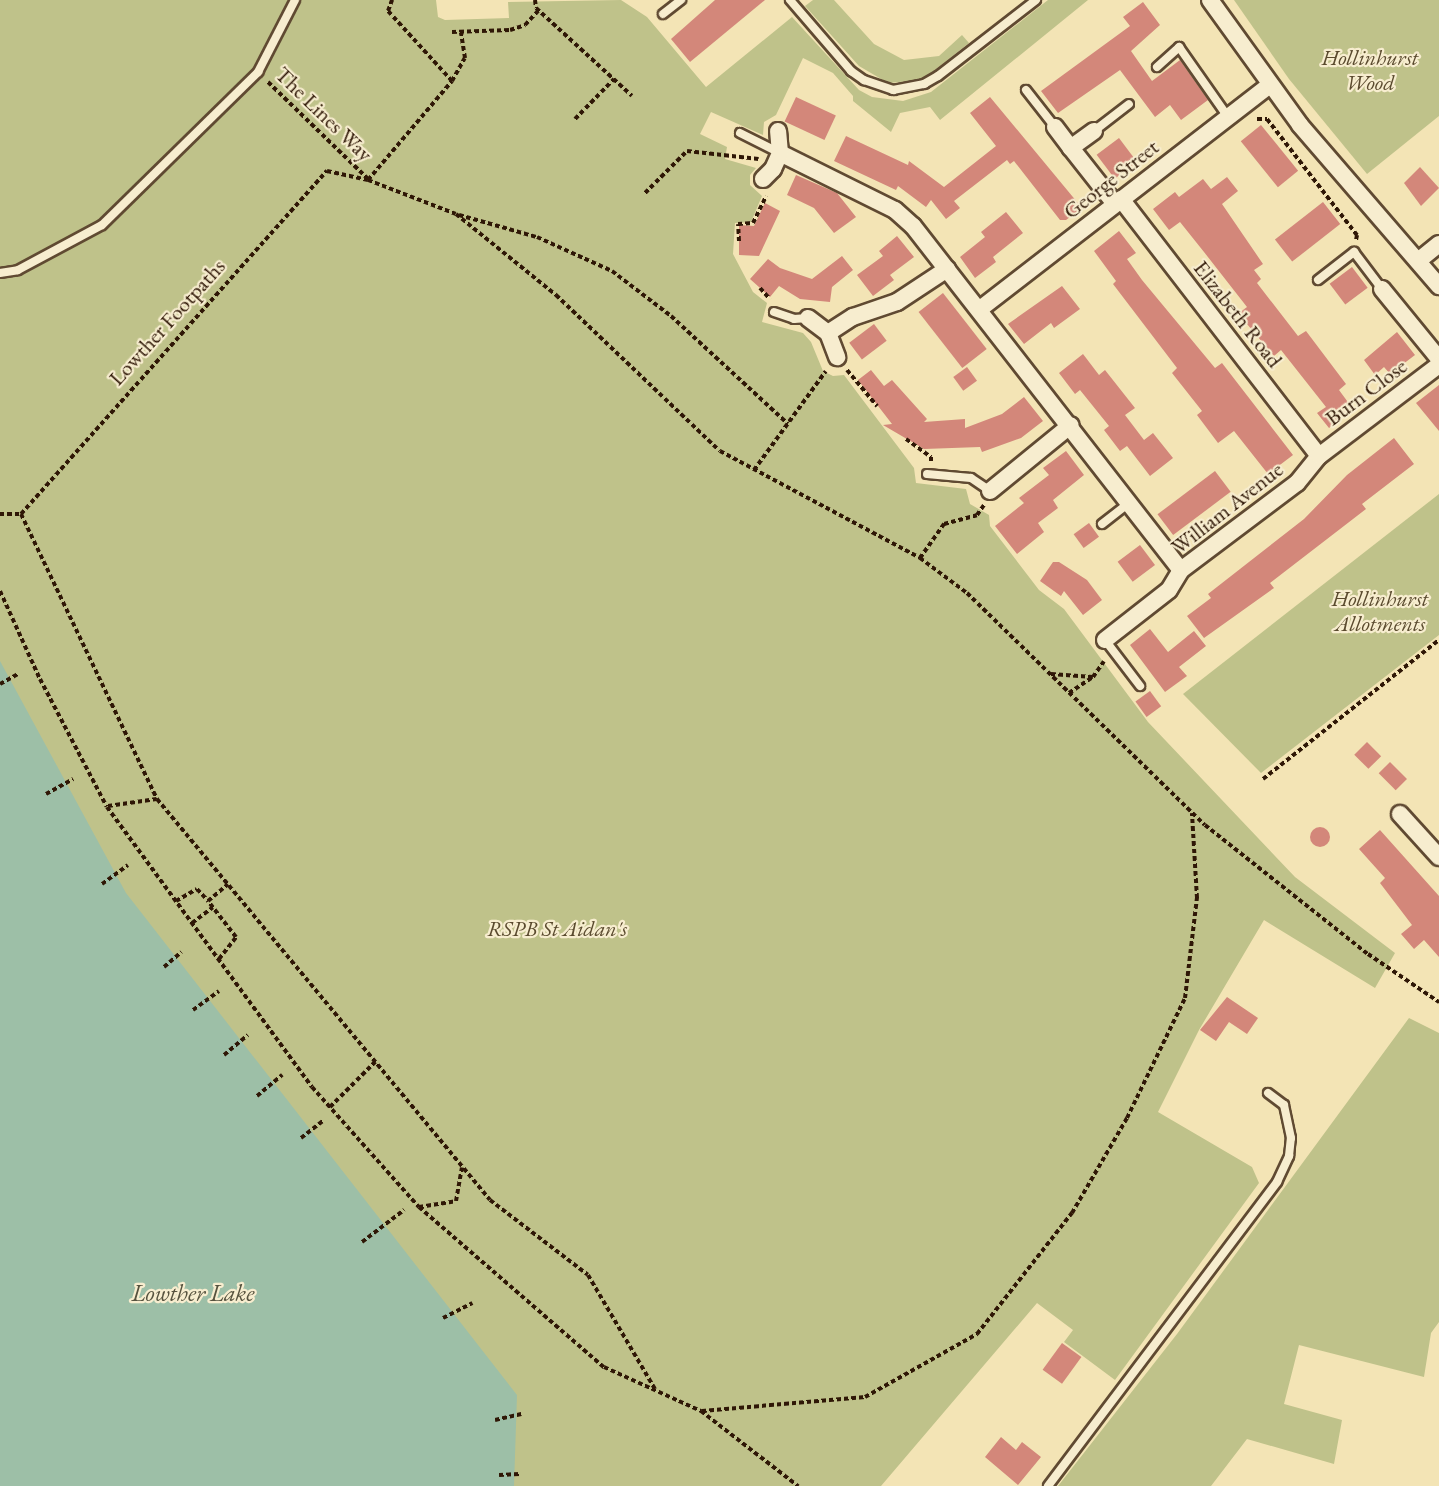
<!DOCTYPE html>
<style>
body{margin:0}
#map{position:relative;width:1439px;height:1486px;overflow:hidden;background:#f3e4b5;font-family:"EB Garamond",serif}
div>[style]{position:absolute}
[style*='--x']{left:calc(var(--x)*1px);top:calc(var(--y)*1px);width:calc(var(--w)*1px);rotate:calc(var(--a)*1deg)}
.green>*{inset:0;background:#bfc28a}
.water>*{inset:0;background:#9dbfa7}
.building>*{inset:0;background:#d3877a;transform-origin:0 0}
.round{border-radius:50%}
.path>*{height:4px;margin-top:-2px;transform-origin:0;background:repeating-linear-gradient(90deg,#2f1706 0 4.5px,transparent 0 7.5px)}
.roads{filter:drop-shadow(2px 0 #604a32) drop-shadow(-2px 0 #604a32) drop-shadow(0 2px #604a32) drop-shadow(0 -2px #604a32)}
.service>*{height:8px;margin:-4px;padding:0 4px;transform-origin:4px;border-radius:4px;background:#f7edcf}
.minor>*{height:16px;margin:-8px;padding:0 8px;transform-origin:8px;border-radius:8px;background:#f7edcf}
span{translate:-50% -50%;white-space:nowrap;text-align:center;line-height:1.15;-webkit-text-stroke:4.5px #f7edcf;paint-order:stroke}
.park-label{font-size:22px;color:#5a4a2e;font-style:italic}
.street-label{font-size:22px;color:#2f1706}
.water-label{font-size:24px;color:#56523e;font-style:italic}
</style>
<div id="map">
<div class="green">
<i style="clip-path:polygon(0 0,436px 0,438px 17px,445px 20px,509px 18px,508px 2px,621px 0,647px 17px,706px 87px,792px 17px,859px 90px,872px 97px,903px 101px,931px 92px,1048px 0,1088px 0,940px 120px,930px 107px,900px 113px,891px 132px,853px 101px,853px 96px,833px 73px,803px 58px,776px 115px,764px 122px,763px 135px,711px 112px,700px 134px,727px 147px,725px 159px,756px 168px,750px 175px,750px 185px,762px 196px,751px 222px,735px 223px,733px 254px,753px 292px,767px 303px,762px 322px,803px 333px,811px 342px,823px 371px,833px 376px,844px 375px,914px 468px,916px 483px,966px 489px,970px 504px,989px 515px,990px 526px,1039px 590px,1064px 609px,1148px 722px,1295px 877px,1395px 953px,1375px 988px,1264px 920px,1199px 1030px,1158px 1112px,1252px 1167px,1259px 1183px,1115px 1380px,1064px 1342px,1073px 1330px,1037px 1303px,881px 1486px,0 1486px)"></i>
<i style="clip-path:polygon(813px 0,834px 0,874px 44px,904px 60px,939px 56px,962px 35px,969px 43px,922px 80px,888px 83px,859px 66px,805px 6px)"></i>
<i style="clip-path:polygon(1234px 0,1439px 0,1439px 116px,1367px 174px,1289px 79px)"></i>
<i style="clip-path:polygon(1439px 494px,1439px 635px,1261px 773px,1183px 694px)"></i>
<i style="clip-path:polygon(1409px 1018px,1439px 1033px,1439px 1322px,1431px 1333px,1424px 1377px,1299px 1345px,1284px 1404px,1342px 1420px,1334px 1464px,1247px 1439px,1211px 1486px,1058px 1486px,1177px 1334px)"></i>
</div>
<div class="water">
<i style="clip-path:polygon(0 661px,126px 893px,517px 1395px,514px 1486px,0 1486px)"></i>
</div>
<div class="building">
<i style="clip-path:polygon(715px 0,765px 0,690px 62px,671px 39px)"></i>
<i style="clip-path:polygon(1143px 2px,1160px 25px,1131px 51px,1152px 81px,1180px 60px,1208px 100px,1181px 120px,1170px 105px,1155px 117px,1120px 70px,1058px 113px,1041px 91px,1130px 26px,1123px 17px)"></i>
<i style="left:796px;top:97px;width:44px;height:27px;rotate:25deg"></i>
<i style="clip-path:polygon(990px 97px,1082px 208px,1066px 220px,1060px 220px,1014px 161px,1010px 164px,1007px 160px,954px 201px,960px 208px,946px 219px,931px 200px,926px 207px,898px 186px,896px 190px,834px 161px,846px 136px,908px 165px,909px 161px,944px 187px,996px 146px,970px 113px)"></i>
<i style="left:1261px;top:125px;width:59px;height:26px;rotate:51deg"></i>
<i style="left:1119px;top:138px;width:30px;height:28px;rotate:53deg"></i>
<i style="clip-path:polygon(1420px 167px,1439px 188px,1421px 206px,1404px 183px)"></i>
<i style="clip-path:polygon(796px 175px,837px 193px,856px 217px,834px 233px,814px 208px,787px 195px)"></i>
<i style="clip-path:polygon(1227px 177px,1238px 191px,1222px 204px,1263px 264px,1254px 270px,1261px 279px,1257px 283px,1298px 336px,1306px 331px,1346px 384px,1339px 390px,1353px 409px,1329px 428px,1317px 413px,1326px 407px,1281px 350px,1274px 356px,1247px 324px,1239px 313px,1247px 307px,1204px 252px,1180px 222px,1169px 230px,1153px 209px,1175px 192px,1179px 197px,1203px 179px,1211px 189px)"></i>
<i style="left:1323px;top:202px;width:28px;height:61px;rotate:52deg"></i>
<i style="clip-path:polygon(765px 203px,780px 211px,759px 256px,739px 255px,739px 225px,754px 226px)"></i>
<i style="clip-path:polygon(1006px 212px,1023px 233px,993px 257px,996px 262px,975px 278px,960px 257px,985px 237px,981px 232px)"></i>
<i style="clip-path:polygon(1119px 231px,1136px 253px,1127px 259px,1142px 280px,1215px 368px,1222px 363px,1293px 455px,1268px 474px,1234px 431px,1218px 443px,1197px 415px,1202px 411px,1172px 373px,1177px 368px,1113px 284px,1116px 281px,1094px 251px)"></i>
<i style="clip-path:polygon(897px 236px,914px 257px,890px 275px,894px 280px,873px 296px,857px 275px,883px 256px,879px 251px)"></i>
<i style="clip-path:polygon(842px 256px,853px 270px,832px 287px,830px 302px,800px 299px,779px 286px,770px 297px,750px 279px,768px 259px,780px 268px,812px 279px)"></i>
<i style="left:1352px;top:267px;width:26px;height:28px;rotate:53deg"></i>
<i style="clip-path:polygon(1062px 286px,1080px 309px,1054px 328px,1051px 323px,1024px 344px,1008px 324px)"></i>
<i style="left:943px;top:293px;width:71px;height:31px;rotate:52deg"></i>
<i style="left:874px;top:324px;width:21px;height:31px;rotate:53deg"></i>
<i style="clip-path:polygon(1397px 332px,1415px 355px,1390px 374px,1384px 367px,1375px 375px,1364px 360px)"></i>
<i style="clip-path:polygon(1083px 354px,1099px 375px,1105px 370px,1135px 408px,1125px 415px,1144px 440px,1153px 433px,1173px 458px,1150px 476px,1127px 446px,1120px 451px,1104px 430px,1109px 426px,1080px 390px,1075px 394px,1059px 373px)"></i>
<i style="left:967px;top:367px;width:17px;height:17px;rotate:54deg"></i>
<i style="clip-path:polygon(871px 370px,884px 386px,892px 380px,927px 419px,924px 422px,965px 419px,965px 428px,1002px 414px,1024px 397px,1043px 421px,1021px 438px,982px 452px,980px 447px,924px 449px,883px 425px,892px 424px,858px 380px)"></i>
<i style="clip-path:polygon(1439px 385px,1439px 431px,1416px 403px)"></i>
<i style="clip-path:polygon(1394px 438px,1414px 464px,1362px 504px,1366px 509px,1270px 583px,1274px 588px,1204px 638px,1187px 616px,1211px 598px,1208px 594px,1304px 519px,1347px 475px)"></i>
<i style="clip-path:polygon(1066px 451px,1084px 475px,1053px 500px,1058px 508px,1038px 523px,1044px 532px,1017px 554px,995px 526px,1024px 503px,1019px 498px,1049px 475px,1043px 468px)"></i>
<i style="left:1215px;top:471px;width:26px;height:72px;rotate:53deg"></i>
<i style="left:1089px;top:523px;width:17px;height:19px;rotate:54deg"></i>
<i style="left:1140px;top:545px;width:25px;height:28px;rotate:53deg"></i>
<i style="clip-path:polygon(1053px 562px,1059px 562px,1087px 580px,1102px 600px,1083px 615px,1064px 591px,1061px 596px,1040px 581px)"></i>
<i style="clip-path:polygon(1150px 629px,1168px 652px,1194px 631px,1206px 646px,1179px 667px,1187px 676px,1165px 692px,1130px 645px)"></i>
<i style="left:1150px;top:691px;width:19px;height:18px;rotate:54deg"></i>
<i style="left:1367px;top:742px;width:20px;height:18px;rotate:45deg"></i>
<i style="left:1390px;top:762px;width:24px;height:16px;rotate:45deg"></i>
<i class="round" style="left:1310px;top:827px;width:20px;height:20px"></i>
<i style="clip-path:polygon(1380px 830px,1439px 896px,1439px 957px,1424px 940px,1414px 949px,1401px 934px,1412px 925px,1380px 883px,1385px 878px,1359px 849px)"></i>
<i style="clip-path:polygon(1227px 997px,1258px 1018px,1247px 1034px,1229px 1022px,1216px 1041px,1200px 1030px)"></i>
<i style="left:1062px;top:1343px;width:24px;height:33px;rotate:36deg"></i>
<i style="clip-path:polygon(1001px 1437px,1016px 1450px,1022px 1442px,1041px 1457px,1018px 1485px,985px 1457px)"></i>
</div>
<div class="path">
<i style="--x:535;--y:0;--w:8;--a:83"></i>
<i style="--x:536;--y:8;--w:130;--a:42.5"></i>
<i style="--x:452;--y:32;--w:58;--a:-2"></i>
<i style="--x:510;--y:30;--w:16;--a:-18"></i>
<i style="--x:525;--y:25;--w:21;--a:-47"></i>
<i style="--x:452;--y:81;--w:26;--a:-61"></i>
<i style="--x:465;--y:58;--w:26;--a:-99"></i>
<i style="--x:268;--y:82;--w:139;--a:44.1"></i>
<i style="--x:575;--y:119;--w:56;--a:-45.7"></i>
<i style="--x:1257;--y:119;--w:10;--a:0"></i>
<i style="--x:1267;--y:119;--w:147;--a:52.2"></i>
<i style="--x:1357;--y:235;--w:5;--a:101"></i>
<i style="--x:368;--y:180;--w:130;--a:-49.7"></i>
<i style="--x:452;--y:81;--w:95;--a:-132.4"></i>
<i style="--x:388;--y:11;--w:12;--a:-70"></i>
<i style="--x:645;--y:193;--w:59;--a:-45"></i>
<i style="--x:687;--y:151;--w:72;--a:6.3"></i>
<i style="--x:459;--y:215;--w:81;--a:15.8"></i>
<i style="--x:537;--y:237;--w:82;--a:24.4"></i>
<i style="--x:612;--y:271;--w:74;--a:37.3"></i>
<i style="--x:671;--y:316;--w:159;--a:42.7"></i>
<i style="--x:739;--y:241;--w:17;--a:-93"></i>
<i style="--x:738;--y:224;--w:15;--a:-4"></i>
<i style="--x:753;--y:223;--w:30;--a:-64"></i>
<i style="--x:760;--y:288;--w:15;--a:48"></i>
<i style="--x:847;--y:370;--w:47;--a:50.2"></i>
<i style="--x:906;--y:439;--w:31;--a:36"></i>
<i style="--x:931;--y:457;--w:6;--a:90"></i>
<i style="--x:754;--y:470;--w:122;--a:-54"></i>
<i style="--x:0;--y:514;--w:21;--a:0"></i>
<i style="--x:21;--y:514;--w:460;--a:-48.3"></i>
<i style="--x:327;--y:171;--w:42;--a:12.4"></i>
<i style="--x:368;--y:180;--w:94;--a:21.1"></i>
<i style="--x:456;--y:214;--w:129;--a:39"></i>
<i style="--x:556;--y:295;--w:226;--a:43.6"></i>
<i style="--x:720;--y:451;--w:227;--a:28.1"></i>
<i style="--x:920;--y:558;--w:59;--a:36.7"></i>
<i style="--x:967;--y:593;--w:332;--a:44.3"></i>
<i style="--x:1205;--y:825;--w:208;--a:38.4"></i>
<i style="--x:1368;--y:954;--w:86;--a:34.1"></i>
<i style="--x:21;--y:514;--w:316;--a:64.5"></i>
<i style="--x:157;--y:799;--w:521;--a:50.29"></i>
<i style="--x:490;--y:1200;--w:123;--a:37.4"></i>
<i style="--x:588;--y:1275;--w:132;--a:59.6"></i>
<i style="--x:920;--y:558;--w:42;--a:-54.8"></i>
<i style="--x:944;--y:524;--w:34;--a:-15"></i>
<i style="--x:977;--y:515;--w:12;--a:-55"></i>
<i style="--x:0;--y:591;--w:97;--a:65.6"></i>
<i style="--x:40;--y:679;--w:144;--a:62.4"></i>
<i style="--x:107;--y:807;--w:347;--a:53.8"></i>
<i style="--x:312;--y:1087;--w:161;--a:48.3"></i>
<i style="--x:419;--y:1207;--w:245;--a:40.9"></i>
<i style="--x:604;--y:1367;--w:107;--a:24.4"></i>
<i style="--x:701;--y:1411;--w:123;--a:37.7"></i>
<i style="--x:1051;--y:674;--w:42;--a:4.1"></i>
<i style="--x:0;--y:684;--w:21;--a:-29"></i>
<i style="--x:1069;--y:693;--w:29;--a:-34"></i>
<i style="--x:1093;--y:677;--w:19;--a:-55"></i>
<i style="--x:1263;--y:779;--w:224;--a:-38.3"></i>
<i style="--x:46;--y:794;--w:31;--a:-29"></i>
<i style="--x:108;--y:806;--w:49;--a:-8.1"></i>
<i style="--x:102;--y:884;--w:32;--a:-36"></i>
<i style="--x:176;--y:901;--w:24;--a:-30"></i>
<i style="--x:197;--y:889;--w:16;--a:47"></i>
<i style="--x:192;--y:923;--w:26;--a:-37"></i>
<i style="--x:219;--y:959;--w:28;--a:-52"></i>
<i style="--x:236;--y:937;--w:46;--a:-127.9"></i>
<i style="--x:208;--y:901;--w:26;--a:-40"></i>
<i style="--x:164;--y:967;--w:23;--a:-41"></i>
<i style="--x:193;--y:1010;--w:32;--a:-36"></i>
<i style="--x:224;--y:1055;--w:31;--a:-40"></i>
<i style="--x:257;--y:1096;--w:33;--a:-40"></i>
<i style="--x:330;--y:1107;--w:64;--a:-45"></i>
<i style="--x:301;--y:1138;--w:29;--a:-38"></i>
<i style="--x:419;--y:1207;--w:37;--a:-9"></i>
<i style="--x:456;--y:1201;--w:34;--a:-80"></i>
<i style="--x:362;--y:1242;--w:53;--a:-37.3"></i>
<i style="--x:443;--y:1318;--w:33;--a:-27"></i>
<i style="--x:702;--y:1411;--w:164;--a:-4.9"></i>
<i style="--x:865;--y:1397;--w:129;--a:-29.4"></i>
<i style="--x:977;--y:1334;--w:154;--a:-51.9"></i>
<i style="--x:1072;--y:1213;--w:110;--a:-59.9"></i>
<i style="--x:1127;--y:1118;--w:133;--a:-64.2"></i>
<i style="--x:1185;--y:998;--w:101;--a:-83.2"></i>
<i style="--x:1197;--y:898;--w:85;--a:-93.4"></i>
<i style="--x:495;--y:1420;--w:27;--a:-13"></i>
<i style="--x:499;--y:1475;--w:21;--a:-3"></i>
</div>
<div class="roads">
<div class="service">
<i style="--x:790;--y:0;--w:94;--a:49.3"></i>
<i style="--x:851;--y:71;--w:16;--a:35"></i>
<i style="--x:864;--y:80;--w:31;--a:19"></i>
<i style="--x:893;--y:90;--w:32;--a:-11"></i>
<i style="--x:924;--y:84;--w:16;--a:-30"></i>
<i style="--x:938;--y:76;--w:124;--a:-37.8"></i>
<i style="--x:663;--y:14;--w:23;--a:-38"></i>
<i style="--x:1157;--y:67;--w:30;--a:-42"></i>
<i style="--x:1179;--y:47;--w:85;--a:55"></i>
<i style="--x:1026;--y:90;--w:47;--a:51.9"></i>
<i style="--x:1094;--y:131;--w:44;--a:-37.6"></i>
<i style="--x:740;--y:133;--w:45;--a:26.6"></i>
<i style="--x:0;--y:273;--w:18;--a:-9"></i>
<i style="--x:18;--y:270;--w:95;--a:-28.2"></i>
<i style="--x:102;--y:225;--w:219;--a:-44.4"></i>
<i style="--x:258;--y:72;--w:81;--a:-62.8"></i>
<i style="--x:1318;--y:280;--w:46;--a:-37.9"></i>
<i style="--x:1354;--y:252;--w:46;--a:52.9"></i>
<i style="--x:774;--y:312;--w:21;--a:19"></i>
<i style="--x:794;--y:319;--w:14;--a:-4"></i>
<i style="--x:927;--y:474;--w:44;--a:5.2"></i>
<i style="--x:971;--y:478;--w:23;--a:34"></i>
<i style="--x:1102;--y:524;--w:34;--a:-38"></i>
<i style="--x:1105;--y:640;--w:58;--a:52.7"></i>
<i style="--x:1048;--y:1486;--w:381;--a:-53"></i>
<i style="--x:1277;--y:1182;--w:29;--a:-65"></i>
<i style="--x:1289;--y:1156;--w:18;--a:-84"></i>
<i style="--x:1291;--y:1138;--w:34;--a:-102"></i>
<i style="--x:1284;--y:1105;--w:20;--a:-143"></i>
</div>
<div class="minor">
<i style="--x:1210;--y:0;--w:154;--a:54.2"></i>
<i style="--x:1300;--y:125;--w:213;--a:49.2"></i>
<i style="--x:1055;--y:127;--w:26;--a:53"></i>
<i style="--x:1094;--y:131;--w:29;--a:144"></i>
<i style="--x:1071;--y:148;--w:71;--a:51.8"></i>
<i style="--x:780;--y:153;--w:128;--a:26.4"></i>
<i style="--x:895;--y:210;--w:24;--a:42"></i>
<i style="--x:913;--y:226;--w:436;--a:52.1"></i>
<i style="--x:763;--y:179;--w:14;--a:-45"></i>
<i style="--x:773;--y:169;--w:17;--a:-66"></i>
<i style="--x:780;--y:153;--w:22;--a:-95"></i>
<i style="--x:1121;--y:199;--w:324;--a:52.4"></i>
<i style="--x:1418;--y:261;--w:27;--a:-39"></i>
<i style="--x:1382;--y:289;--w:90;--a:50.8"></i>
<i style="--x:980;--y:309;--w:366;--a:-37.7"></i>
<i style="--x:808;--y:318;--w:25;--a:37"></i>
<i style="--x:828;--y:333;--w:26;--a:69"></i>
<i style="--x:828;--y:333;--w:30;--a:-33"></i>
<i style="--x:853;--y:317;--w:46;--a:-18.8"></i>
<i style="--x:897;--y:302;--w:60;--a:-33.4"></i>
<i style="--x:990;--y:491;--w:104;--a:-39.2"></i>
<i style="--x:1105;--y:640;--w:81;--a:-38"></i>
<i style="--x:1169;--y:590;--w:23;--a:-59"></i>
<i style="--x:1181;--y:570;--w:145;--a:-36.9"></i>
<i style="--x:1297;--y:483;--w:35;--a:-51"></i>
<i style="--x:1319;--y:456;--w:151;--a:-37.2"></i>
<i style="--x:1400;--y:814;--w:58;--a:47.8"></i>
</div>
</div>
<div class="park-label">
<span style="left:1370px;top:70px">Hollinhurst<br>Wood</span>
<span style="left:1380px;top:611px">Hollinhurst<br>Allotments</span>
<span style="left:557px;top:929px">RSPB St Aidan's</span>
</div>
<div class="street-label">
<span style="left:324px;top:114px;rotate:44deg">The Lines Way</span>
<span style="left:1111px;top:179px;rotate:-38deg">George Street</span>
<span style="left:1238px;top:314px;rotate:52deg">Elizabeth Road</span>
<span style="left:167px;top:322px;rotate:-48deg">Lowther Footpaths</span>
<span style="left:1366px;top:392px;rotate:-37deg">Burn Close</span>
<span style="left:1227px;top:508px;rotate:-38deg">William Avenue</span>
</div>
<div class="water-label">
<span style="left:193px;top:1293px">Lowther Lake</span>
</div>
</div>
